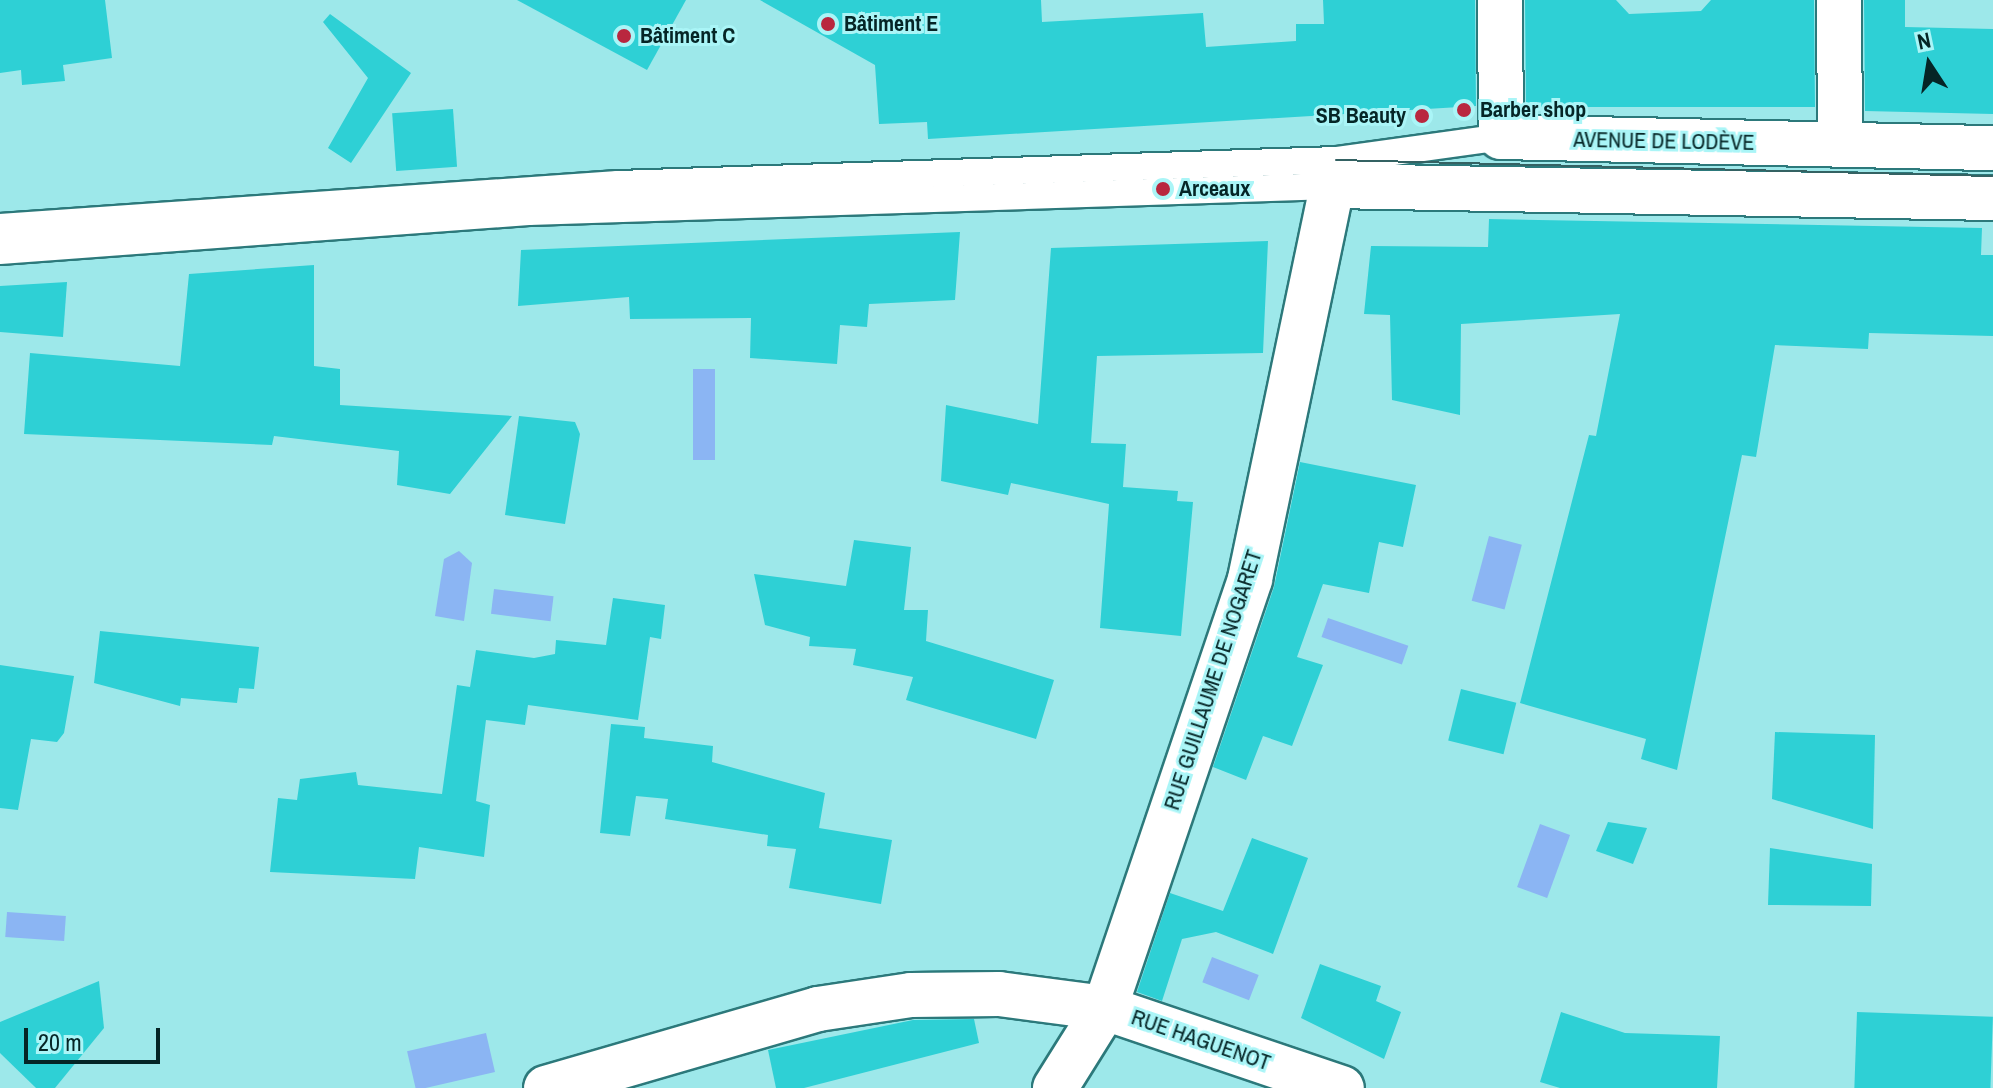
<!DOCTYPE html>
<meta charset="utf-8">
<style>
body{margin:0}
#map{position:relative;width:1993px;height:1088px;overflow:hidden;background:#9de8ea;font-family:"Archivo Narrow",sans-serif}
div>[style]{position:absolute}
[style*='--x']{left:calc(var(--x)*1px);top:calc(var(--y)*1px);width:calc(var(--w)*1px);rotate:calc(var(--a)*1deg)}
.water>*{inset:0;background:#8bb5f3;transform-origin:0 0}
.building>*{inset:0;background:#2ed0d5;transform-origin:0 0}
.roads{filter:drop-shadow(2px 0 #2c797b) drop-shadow(-2px 0 #2c797b) drop-shadow(0 2px #2c797b) drop-shadow(0 -2px #2c797b)}
.service>*{height:26px;margin:-13px;padding:0 13px;transform-origin:13px;border-radius:13px;background:#fff}
.minor>*{height:44px;margin:-22px;padding:0 22px;transform-origin:22px;border-radius:22px;background:#fff}
.tram>*{height:2px;margin:-1px;padding:0 1px;transform-origin:1px;border-radius:1px;background:#346263}
.dots>*{width:22px;height:22px;translate:-50% -50%;box-sizing:border-box;border:4px solid #aaf5f7;border-radius:50%}
span{translate:-50% -50%;white-space:nowrap;text-align:center;line-height:1.15;-webkit-text-stroke:6px #aaf5f7;paint-order:stroke}
.poi-label{font-size:22px;color:#052526;font-weight:700}
.left{translate:0 -50%;text-align:left}
.right{translate:-100% -50%;text-align:right}
.street-label{font-size:22px;color:#052526}
.north{position:absolute;left:1889px;top:24px;width:80px;height:80px;-webkit-text-stroke:6px #aaf5f7;paint-order:stroke;rotate:348deg;font-size:22px;font-weight:700;line-height:32px;text-align:center;color:#052526}
.north::after{content:'';display:block;margin:auto;width:28px;height:36px;background:#052526;clip-path:polygon(50% 0,100% 100%,50% 72%,0 100%)}
.scale{position:absolute;left:24px;top:1028px;width:136px;height:36px;box-sizing:border-box;border:4px solid #052526;border-top:0;padding-left:10px;font-size:24px;line-height:28px;white-space:nowrap;color:#052526;-webkit-text-stroke:6px #aaf5f7;paint-order:stroke}
</style>
<div id="map">
<div class="water">
<i style="left:693px;top:369px;width:22px;height:91px"></i>
<i style="left:1489px;top:536px;width:34px;height:67px;rotate:15deg"></i>
<i style="clip-path:polygon(459px 551px,472px 563px,464px 621px,435px 616px,444px 559px)"></i>
<i style="left:494px;top:589px;width:60px;height:25px;rotate:7deg"></i>
<i style="left:1328px;top:618px;width:85px;height:20px;rotate:19deg"></i>
<i style="left:1540px;top:824px;width:32px;height:67px;rotate:20deg"></i>
<i style="left:7px;top:912px;width:59px;height:25px;rotate:4deg"></i>
<i style="left:1212px;top:957px;width:50px;height:27px;rotate:21deg"></i>
<i style="left:486px;top:1033px;width:40px;height:81px;rotate:77deg"></i>
</div>
<div class="building">
<i style="clip-path:polygon(0 0,105px 0,112px 58px,63px 65px,65px 81px,22px 85px,21px 70px,0 73px)"></i>
<i style="clip-path:polygon(517px 0,686px 0,647px 70px)"></i>
<i style="clip-path:polygon(760px 0,1041px 0,1042px 22px,1203px 13px,1206px 47px,1296px 41px,1296px 24px,1324px 24px,1323px 0,1475px 0,1476px 106px,928px 139px,927px 122px,879px 124px,875px 65px)"></i>
<i style="clip-path:polygon(1525px 0,1616px 0,1629px 14px,1701px 11px,1711px 0,1814px 0,1815px 107px,1526px 107px)"></i>
<i style="clip-path:polygon(1864px 0,1905px 0,1905px 27px,1993px 29px,1993px 114px,1865px 111px)"></i>
<i style="clip-path:polygon(330px 14px,411px 73px,351px 163px,328px 148px,368px 78px,323px 22px)"></i>
<i style="left:453px;top:109px;width:58px;height:61px;rotate:86deg"></i>
<i style="clip-path:polygon(1489px 219px,1982px 228px,1981px 255px,1993px 255px,1993px 336px,1869px 333px,1868px 349px,1775px 345px,1756px 457px,1742px 455px,1677px 770px,1641px 759px,1646px 739px,1520px 703px,1589px 435px,1596px 436px,1620px 314px,1461px 324px,1460px 415px,1392px 400px,1390px 315px,1364px 314px,1371px 246px,1488px 247px)"></i>
<i style="clip-path:polygon(960px 232px,955px 300px,869px 304px,867px 327px,840px 325px,837px 364px,750px 358px,751px 318px,630px 319px,629px 297px,518px 306px,521px 250px)"></i>
<i style="clip-path:polygon(1268px 241px,1263px 353px,1097px 356px,1091px 443px,1126px 444px,1123px 487px,1178px 491px,1177px 501px,1193px 502px,1181px 636px,1100px 628px,1109px 504px,1011px 483px,1008px 495px,941px 481px,946px 405px,1038px 424px,1051px 248px)"></i>
<i style="clip-path:polygon(314px 265px,314px 366px,340px 369px,340px 405px,512px 416px,450px 494px,397px 485px,399px 451px,274px 436px,272px 445px,24px 434px,30px 353px,180px 366px,189px 274px)"></i>
<i style="clip-path:polygon(67px 282px,63px 337px,0 332px,0 286px)"></i>
<i style="clip-path:polygon(519px 416px,575px 422px,580px 434px,565px 524px,505px 515px)"></i>
<i style="clip-path:polygon(1300px 462px,1416px 485px,1403px 547px,1379px 542px,1369px 593px,1323px 584px,1297px 657px,1323px 665px,1292px 746px,1263px 736px,1246px 780px,1213px 767px,1274px 587px)"></i>
<i style="clip-path:polygon(854px 540px,911px 547px,904px 610px,928px 610px,926px 641px,1054px 680px,1036px 739px,906px 700px,913px 677px,853px 665px,856px 649px,809px 646px,810px 637px,765px 625px,754px 574px,846px 586px)"></i>
<i style="clip-path:polygon(613px 598px,665px 605px,661px 639px,650px 637px,638px 720px,528px 705px,525px 725px,486px 720px,476px 801px,490px 805px,484px 857px,419px 847px,415px 879px,270px 872px,278px 798px,297px 800px,300px 779px,356px 772px,358px 785px,442px 794px,457px 685px,470px 687px,476px 650px,534px 658px,555px 654px,556px 640px,606px 645px)"></i>
<i style="clip-path:polygon(100px 631px,259px 647px,254px 689px,239px 688px,237px 703px,181px 698px,180px 706px,94px 683px)"></i>
<i style="clip-path:polygon(0 665px,74px 676px,64px 733px,57px 742px,31px 739px,18px 810px,0 808px)"></i>
<i style="left:1461px;top:689px;width:57px;height:53px;rotate:14deg"></i>
<i style="clip-path:polygon(611px 724px,645px 727px,644px 738px,713px 746px,712px 762px,825px 793px,819px 828px,892px 840px,881px 904px,789px 888px,796px 849px,767px 846px,768px 835px,665px 819px,668px 799px,636px 796px,630px 836px,600px 833px)"></i>
<i style="clip-path:polygon(1775px 732px,1875px 735px,1873px 829px,1772px 799px)"></i>
<i style="clip-path:polygon(1608px 822px,1647px 828px,1633px 864px,1596px 851px)"></i>
<i style="clip-path:polygon(1252px 838px,1308px 858px,1273px 954px,1216px 932px,1182px 939px,1162px 1001px,1137px 992px,1170px 893px,1223px 911px)"></i>
<i style="clip-path:polygon(1770px 848px,1872px 864px,1871px 906px,1768px 905px)"></i>
<i style="clip-path:polygon(1320px 964px,1381px 986px,1376px 1001px,1401px 1012px,1384px 1059px,1301px 1018px)"></i>
<i style="clip-path:polygon(99px 981px,104px 1028px,55px 1088px,36px 1088px,0 1053px,0 1022px)"></i>
<i style="clip-path:polygon(1561px 1012px,1625px 1033px,1720px 1036px,1717px 1088px,1560px 1088px,1540px 1082px)"></i>
<i style="left:1857px;top:1012px;width:136px;height:76px;rotate:2deg"></i>
<i style="clip-path:polygon(974px 1019px,979px 1043px,804px 1088px,776px 1088px,768px 1050px,913px 1020px)"></i>
</div>
<div class="roads">
<div class="service">
<i style="--x:0;--y:227;--w:619;--a:-3.98"></i>
<i style="--x:618;--y:184;--w:718;--a:-1.91"></i>
<i style="--x:1336;--y:160;--w:167;--a:-7.9"></i>
<i style="--x:0;--y:251;--w:530;--a:-4.22"></i>
<i style="--x:529;--y:212;--w:803;--a:-1.85"></i>
<i style="--x:1332;--y:186;--w:11;--a:-80"></i>
</div>
<div class="minor">
<i style="--x:1500;--y:0;--w:137;--a:89.6"></i>
<i style="--x:1501;--y:137;--w:492;--a:1.3"></i>
<i style="--x:1839;--y:0;--w:143;--a:89.6"></i>
<i style="--x:546;--y:1088;--w:283;--a:-16.2"></i>
<i style="--x:818;--y:1009;--w:94;--a:-8.6"></i>
<i style="--x:911;--y:995;--w:88;--a:-0.7"></i>
<i style="--x:999;--y:994;--w:107;--a:7.5"></i>
<i style="--x:1105;--y:1008;--w:250;--a:18.7"></i>
<i style="--x:1055;--y:1088;--w:94;--a:-58"></i>
<i style="--x:1105;--y:1008;--w:453;--a:-71.3"></i>
<i style="--x:1250;--y:579;--w:401;--a:-78.2"></i>
<i style="--x:1332;--y:186;--w:661;--a:1.04"></i>
</div>
</div>
<div class="tram">
<i style="--x:1336;--y:160;--w:657;--a:1.4"></i>
</div>
<div class="dots">
<i style="left:828px;top:24px;background:#b9273f"></i>
<i style="left:624px;top:36px;background:#b9273f"></i>
<i style="left:1464px;top:110px;background:#b9273f"></i>
<i style="left:1422px;top:116px;background:#b9273f"></i>
<i style="left:1163px;top:189px;background:#b9273f"></i>
</div>
<div class="poi-label">
<span class="left" style="left:844px;top:24px">Bâtiment E</span>
<span class="left" style="left:640px;top:36px">Bâtiment C</span>
<span class="left" style="left:1480px;top:110px">Barber shop</span>
<span class="right" style="left:1406px;top:116px">SB Beauty</span>
<span class="left" style="left:1179px;top:189px">Arceaux</span>
</div>
<div class="street-label">
<span style="left:1664px;top:141px;rotate:1deg">AVENUE DE LODÈVE</span>
<span style="left:1213px;top:680px;rotate:-72deg">RUE GUILLAUME DE NOGARET</span>
<span style="left:1201px;top:1040px;rotate:19deg">RUE HAGUENOT</span>
</div>
<div class="north">N</div>
<div class="scale">20 m</div>
</div>
